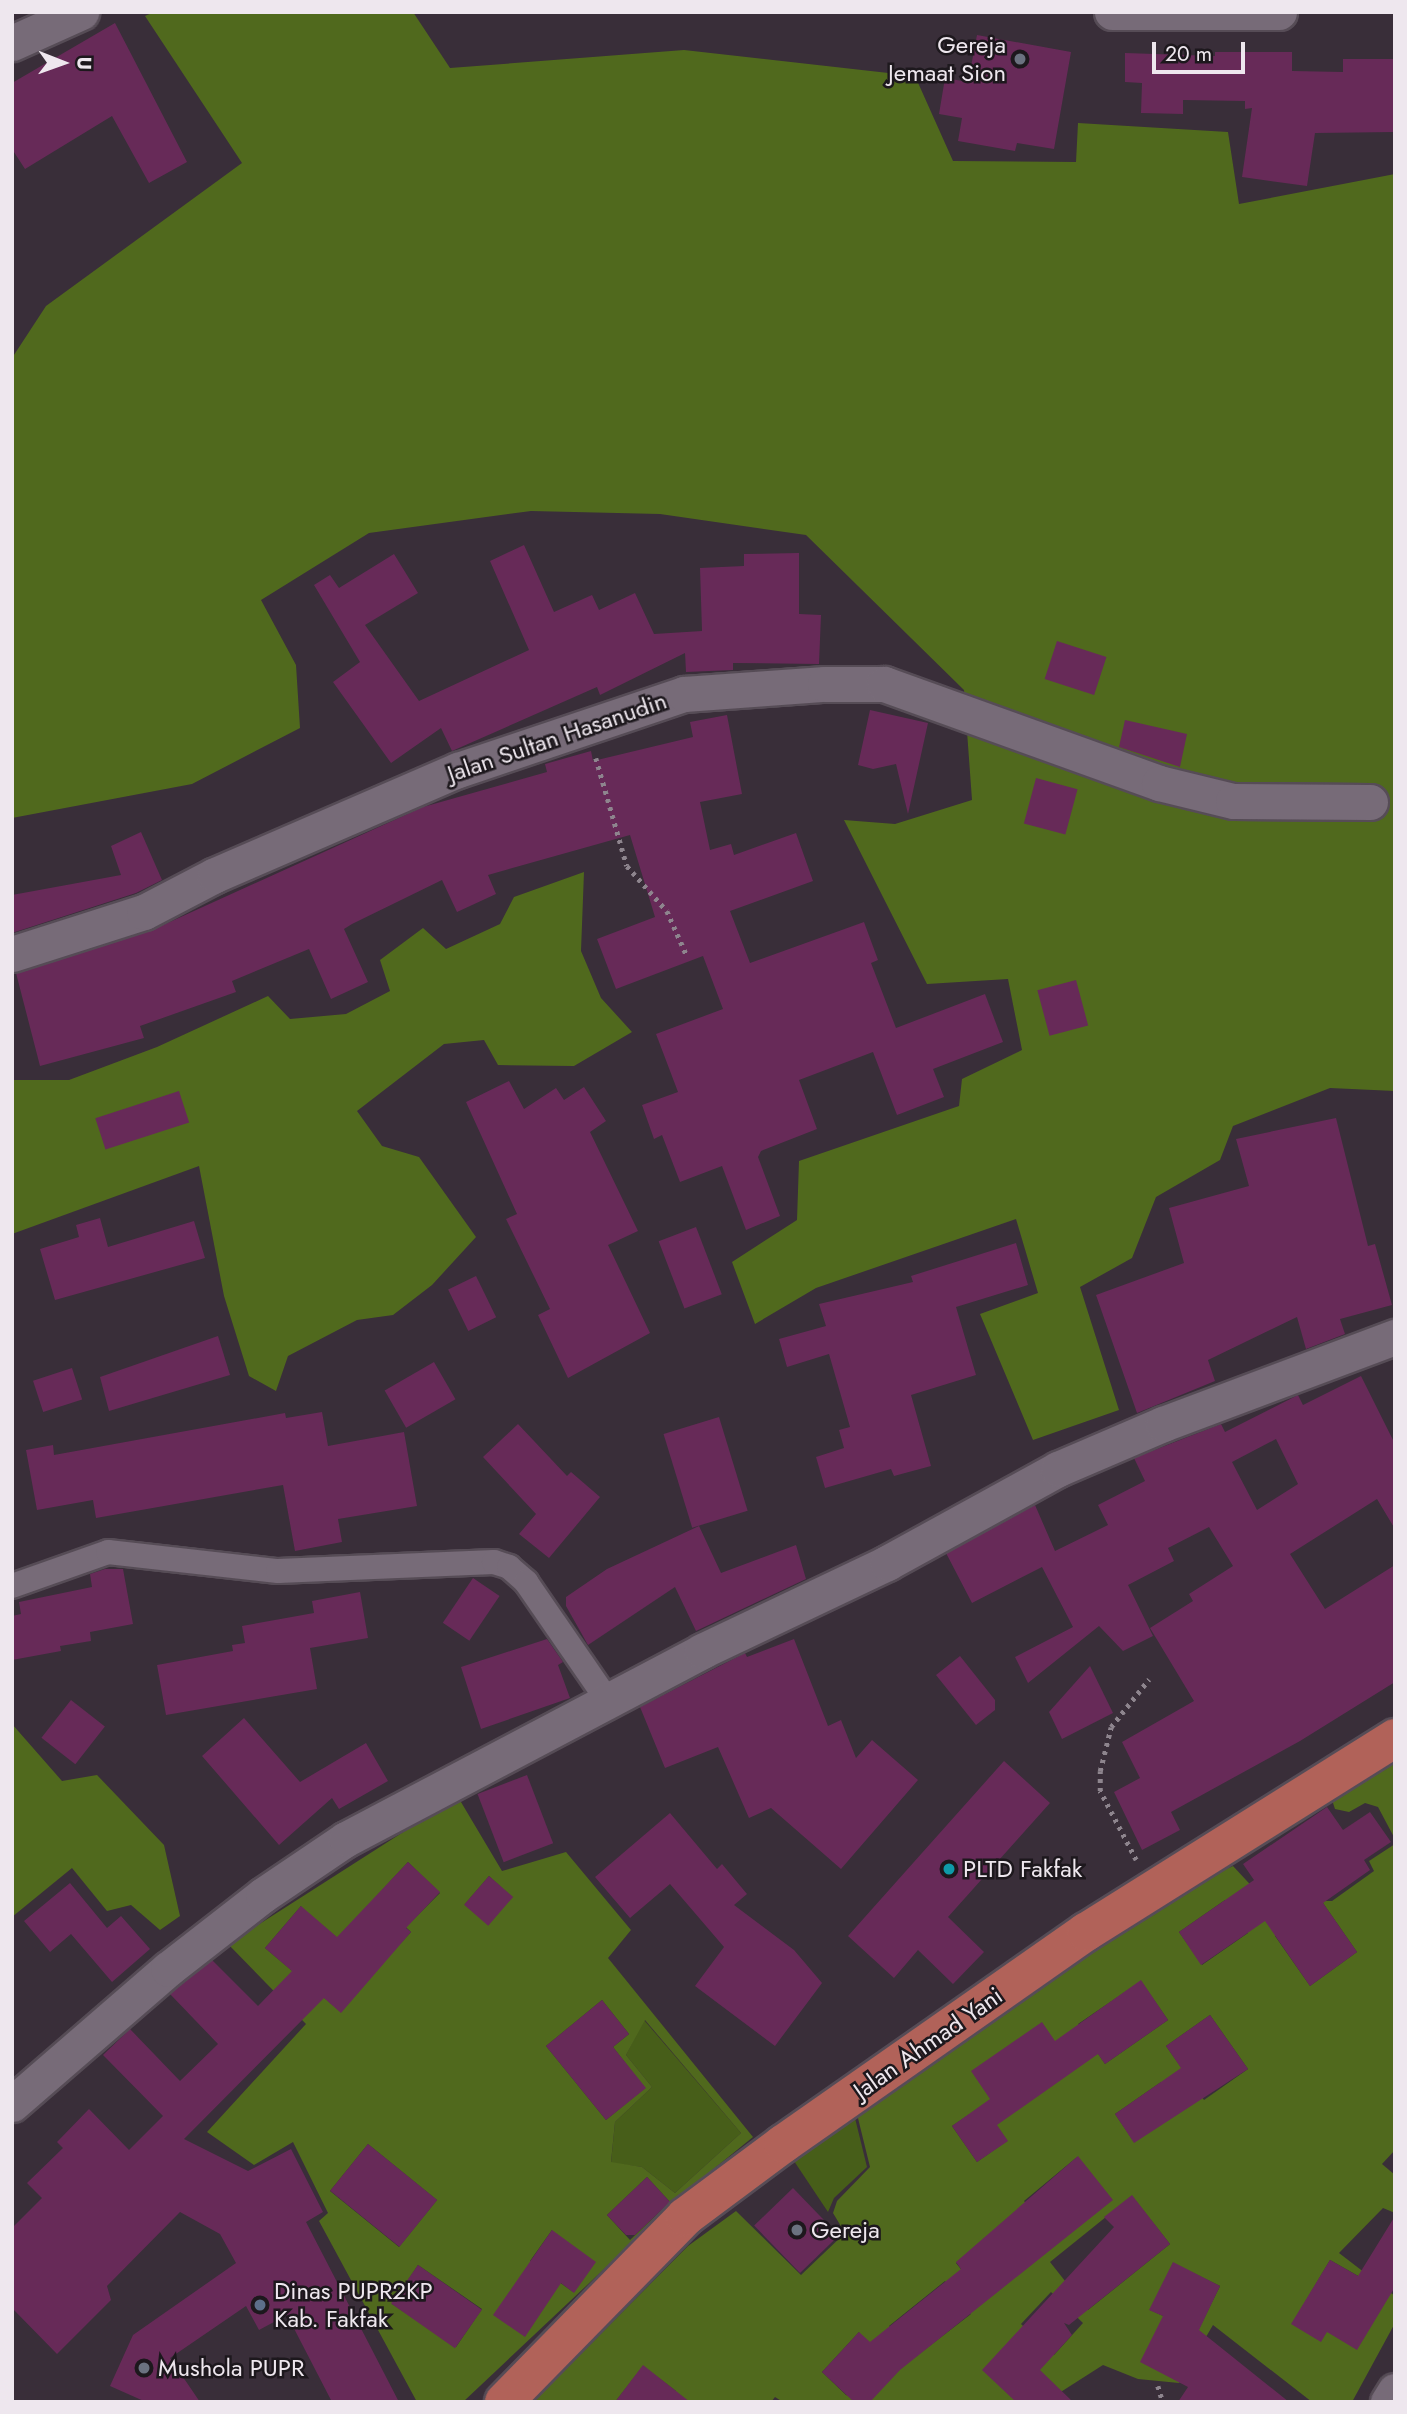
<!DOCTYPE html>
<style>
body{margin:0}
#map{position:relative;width:1407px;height:2414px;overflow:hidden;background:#392e39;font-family:Jost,sans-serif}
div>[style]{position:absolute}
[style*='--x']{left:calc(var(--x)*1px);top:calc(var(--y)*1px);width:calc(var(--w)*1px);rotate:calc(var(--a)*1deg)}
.green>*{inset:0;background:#475e19}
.forest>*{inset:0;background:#50691d}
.building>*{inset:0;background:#672a58;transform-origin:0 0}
.path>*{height:4.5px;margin-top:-2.25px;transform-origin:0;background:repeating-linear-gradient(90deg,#8e858e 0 3.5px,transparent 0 8.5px)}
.roads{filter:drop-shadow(2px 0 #564c56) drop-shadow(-2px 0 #564c56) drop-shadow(0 2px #564c56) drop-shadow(0 -2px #564c56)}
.street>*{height:24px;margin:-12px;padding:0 12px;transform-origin:12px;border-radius:12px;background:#776b78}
.secondary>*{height:35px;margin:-17.5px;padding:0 17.5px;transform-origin:17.5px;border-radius:17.5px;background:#776b78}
.primary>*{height:38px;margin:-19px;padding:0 19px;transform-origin:19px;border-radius:19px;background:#b16259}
.dots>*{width:19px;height:19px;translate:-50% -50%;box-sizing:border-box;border:4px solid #1d181d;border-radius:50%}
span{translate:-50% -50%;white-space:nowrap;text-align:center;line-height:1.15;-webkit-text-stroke:5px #1d181d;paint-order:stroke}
.poi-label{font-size:24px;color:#eee7ee}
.right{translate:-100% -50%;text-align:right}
.left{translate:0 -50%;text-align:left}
.street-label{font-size:24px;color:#eee7ee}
.frame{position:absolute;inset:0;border:14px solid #eee7ee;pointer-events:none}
.north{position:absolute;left:28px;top:28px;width:70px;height:70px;-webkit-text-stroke:5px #1d181d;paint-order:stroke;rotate:91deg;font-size:19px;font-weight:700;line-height:28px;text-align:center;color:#eee7ee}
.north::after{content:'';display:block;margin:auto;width:24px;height:32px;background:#eee7ee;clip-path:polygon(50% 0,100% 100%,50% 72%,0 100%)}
.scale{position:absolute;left:1152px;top:42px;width:93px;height:32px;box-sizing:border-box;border:4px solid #eee7ee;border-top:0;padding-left:9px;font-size:21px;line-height:24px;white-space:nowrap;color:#eee7ee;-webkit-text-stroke:5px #1d181d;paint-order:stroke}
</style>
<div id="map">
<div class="green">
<i style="clip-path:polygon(644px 2020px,741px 2133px,675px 2193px,642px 2167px,611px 2163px,615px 2122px,652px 2087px,626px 2055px)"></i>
<i style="clip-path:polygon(854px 2114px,867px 2167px,834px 2198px,828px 2212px,794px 2161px,814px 2139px)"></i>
</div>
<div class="forest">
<i style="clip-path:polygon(154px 12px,413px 12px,450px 68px,684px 50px,915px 76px,953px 161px,1076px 162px,1078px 123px,1228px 132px,1239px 204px,1395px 174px,1395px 1091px,1330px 1088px,1233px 1126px,1220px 1160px,1156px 1197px,1132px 1258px,1080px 1287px,1119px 1410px,1033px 1440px,980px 1314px,1038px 1293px,1016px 1219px,816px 1288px,755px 1324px,732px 1262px,797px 1220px,799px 1161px,959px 1106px,962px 1079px,1022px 1050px,1008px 979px,927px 984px,844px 820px,895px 824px,972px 800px,964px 690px,806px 535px,660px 514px,531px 511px,369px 533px,261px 600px,296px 665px,300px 728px,192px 784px,12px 818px,12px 358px,46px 306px,242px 163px,145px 16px)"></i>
<i style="clip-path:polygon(584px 872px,581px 951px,601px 998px,632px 1032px,574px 1066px,498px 1065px,484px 1040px,444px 1044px,357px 1111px,382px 1146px,419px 1157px,476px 1237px,432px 1285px,393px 1315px,357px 1320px,288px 1356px,276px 1391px,249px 1376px,224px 1296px,199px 1166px,12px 1234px,12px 1080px,69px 1080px,157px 1047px,268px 996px,290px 1019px,346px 1014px,390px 991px,380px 960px,423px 928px,446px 949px,500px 924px,514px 897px)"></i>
<i style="clip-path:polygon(12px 1724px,62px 1781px,97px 1775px,164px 1845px,180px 1916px,160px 1930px,131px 1905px,107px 1911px,72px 1868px,12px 1917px)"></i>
<i style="clip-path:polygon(1395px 1757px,1395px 1839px,1378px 1807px,1365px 1803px,1349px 1812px,1335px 1809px,1330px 1794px)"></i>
<i style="clip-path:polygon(evenodd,458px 1797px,502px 1871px,566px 1852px,631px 1930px,608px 1958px,753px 2137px,689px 2189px,463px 2402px,417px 2402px,319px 2221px,328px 2213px,293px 2142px,254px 2165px,207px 2132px,306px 2024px,228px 1944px,458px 1797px,408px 1862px,440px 1893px,413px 1920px,382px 1890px,408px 1862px,458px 1797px,489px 1876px,512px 1897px,465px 1904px,489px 1876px,458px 1797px,375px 1898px,411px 1932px,389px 1956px,375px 1898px,458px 1797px,301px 1906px,341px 2012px,265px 1948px,301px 1906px,458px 1797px,602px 2000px,629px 2034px,613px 2047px,645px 2088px,606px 2120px,546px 2046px,602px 2000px,458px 1797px,645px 2020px,741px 2133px,675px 2193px,642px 2167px,611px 2162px,615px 2122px,652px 2087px,626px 2055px,645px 2020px,458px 1797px,368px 2144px,437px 2200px,399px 2247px,330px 2191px,368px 2144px,458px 1797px,647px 2177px,670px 2202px,630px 2240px,607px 2215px,647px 2177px,458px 1797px,552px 2230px,573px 2292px,530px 2261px,552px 2230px,458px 1797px,418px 2265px,482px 2309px,456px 2347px,392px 2304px,418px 2265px)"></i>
<i style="clip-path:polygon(evenodd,1395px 1844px,1395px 2150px,1382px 2164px,1395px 2175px,1395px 2213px,1383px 2208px,1339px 2253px,1395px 2296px,1395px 2323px,1352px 2402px,1312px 2402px,1213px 2325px,1179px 2383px,1138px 2379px,1103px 2365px,1045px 2402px,870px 2402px,859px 2332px,822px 2372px,846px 2395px,865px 2402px,783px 2402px,775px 2397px,771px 2402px,668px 2402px,676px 2391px,643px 2366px,615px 2402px,533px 2402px,688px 2246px,736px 2211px,801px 2275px,845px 2233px,833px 2213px,837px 2201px,870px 2167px,856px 2110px,1113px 1936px,1199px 1881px,1233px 1866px,1285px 1922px,1320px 1901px,1332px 1901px,1374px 1871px,1369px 1861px,1395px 1844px,1225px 1900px,1248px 1933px,1202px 1965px,1179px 1932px,1225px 1900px,1395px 1844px,1323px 1903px,1357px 1952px,1310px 1986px,1275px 1936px,1323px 1903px,1395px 1844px,1141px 1981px,1168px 2020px,1105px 2064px,1078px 2024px,1141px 1981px,1395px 1844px,1210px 2015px,1248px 2069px,1204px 2100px,1166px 2046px,1210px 2015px,1395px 1844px,1161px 2082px,1180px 2110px,1134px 2142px,1115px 2114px,1161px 2082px,1395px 1844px,983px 2105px,1007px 2141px,977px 2162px,952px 2126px,983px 2105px,1395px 1844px,1077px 2157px,1052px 2236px,1024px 2201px,1077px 2157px,1395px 1844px,1132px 2196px,1170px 2244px,1088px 2310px,1050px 2262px,1132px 2196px,1395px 1844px,992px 2233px,986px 2300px,956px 2263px,992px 2233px,1395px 1844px,1330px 2260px,1360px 2277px,1292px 2324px,1330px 2260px,1395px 1844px,1173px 2263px,1220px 2286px,1174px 2380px,1163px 2316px,1150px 2310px,1173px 2263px,1395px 1844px,945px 2281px,971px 2314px,914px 2358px,889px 2326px,945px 2281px,1395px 1844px,1051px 2292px,1083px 2323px,1054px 2355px,1021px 2324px,1051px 2292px)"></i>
</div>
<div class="building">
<i style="clip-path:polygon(115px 23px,187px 162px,149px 183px,112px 116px,25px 169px,12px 149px,12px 83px)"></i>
<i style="clip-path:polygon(977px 35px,1071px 52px,1054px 149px,1017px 143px,1015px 151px,958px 141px,962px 118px,939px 114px,945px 78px,968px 82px)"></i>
<i style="clip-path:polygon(1215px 52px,1292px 52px,1292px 71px,1343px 72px,1343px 59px,1395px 59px,1395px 132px,1315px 133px,1307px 186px,1242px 177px,1252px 108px,1245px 109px,1245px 101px,1183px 100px,1183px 114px,1141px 113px,1142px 83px,1125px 82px,1125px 53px,1215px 56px)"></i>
<i style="clip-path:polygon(524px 545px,554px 612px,592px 595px,599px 610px,635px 593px,654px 634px,702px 631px,700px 568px,744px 566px,744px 554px,799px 553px,799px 614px,821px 615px,819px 664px,733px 663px,733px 670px,686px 672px,685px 653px,600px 695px,597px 687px,452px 751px,441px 728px,391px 763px,333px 682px,360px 662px,314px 585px,330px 575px,339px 588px,394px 554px,418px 593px,365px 625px,419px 701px,529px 650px,490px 561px)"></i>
<i style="left:1057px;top:641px;width:52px;height:40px;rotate:18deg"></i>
<i style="clip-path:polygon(870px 710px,928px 723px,908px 814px,896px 764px,873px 769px,858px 765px)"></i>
<i style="clip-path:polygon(727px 715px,742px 794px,700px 802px,710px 850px,731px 844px,734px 855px,796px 833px,813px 881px,730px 911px,750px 963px,864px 922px,878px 960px,871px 963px,896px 1028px,985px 994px,1003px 1042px,933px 1069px,944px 1097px,897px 1115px,873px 1052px,799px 1080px,817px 1129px,761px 1151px,758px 1157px,780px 1216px,746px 1230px,722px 1166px,680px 1182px,662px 1135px,654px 1139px,642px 1105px,678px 1092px,656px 1034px,723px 1009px,703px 956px,616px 989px,597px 939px,655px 917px,630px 835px,488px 875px,496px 894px,457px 912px,442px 880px,352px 924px,344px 929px,368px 982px,331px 999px,309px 949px,232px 981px,236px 992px,140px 1026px,144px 1038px,40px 1066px,16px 973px,150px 931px,423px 807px,547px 772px,545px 764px,591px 751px,593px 761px,693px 737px,690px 722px)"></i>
<i style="clip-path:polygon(1125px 720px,1187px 734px,1180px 767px,1119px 747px)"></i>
<i style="left:1036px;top:778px;width:43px;height:47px;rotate:15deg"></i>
<i style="clip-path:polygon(141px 832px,162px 880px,136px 893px,12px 933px,12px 895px,121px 875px,111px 846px)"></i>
<i style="left:1076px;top:980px;width:47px;height:40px;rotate:75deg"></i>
<i style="clip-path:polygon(509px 1081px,524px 1109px,556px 1088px,564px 1100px,584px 1087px,606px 1121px,590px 1132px,638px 1231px,608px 1245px,650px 1333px,568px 1378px,538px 1315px,550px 1309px,506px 1219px,517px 1214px,466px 1102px)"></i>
<i style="left:179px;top:1091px;width:33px;height:88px;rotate:72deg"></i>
<i style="clip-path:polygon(1336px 1118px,1368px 1246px,1375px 1244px,1392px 1305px,1340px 1319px,1345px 1334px,1306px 1349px,1297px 1317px,1208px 1360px,1215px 1381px,1137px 1413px,1096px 1295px,1184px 1263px,1169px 1208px,1249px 1186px,1236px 1139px)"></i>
<i style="clip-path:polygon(100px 1218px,108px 1247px,194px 1221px,205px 1258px,55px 1300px,40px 1249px,79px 1237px,76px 1225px)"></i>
<i style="left:696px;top:1227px;width:72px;height:40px;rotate:69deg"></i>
<i style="clip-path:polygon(1016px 1243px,1028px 1285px,956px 1307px,976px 1375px,911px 1395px,931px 1466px,894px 1476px,891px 1469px,825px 1488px,816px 1457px,844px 1448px,839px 1430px,850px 1427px,829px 1354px,787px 1367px,779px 1339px,826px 1326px,819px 1304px,913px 1282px,911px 1276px)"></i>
<i style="left:476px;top:1276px;width:46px;height:31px;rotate:64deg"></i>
<i style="clip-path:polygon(218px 1336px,230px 1375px,109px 1411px,100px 1377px)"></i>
<i style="left:434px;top:1362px;width:43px;height:57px;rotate:60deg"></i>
<i style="left:72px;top:1368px;width:33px;height:41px;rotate:72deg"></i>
<i style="clip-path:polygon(evenodd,1361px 1376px,1395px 1444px,1395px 1529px,1377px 1499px,1290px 1554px,1325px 1609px,1395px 1565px,1395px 1682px,1300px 1741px,1171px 1812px,1180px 1830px,1142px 1850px,1114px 1792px,1140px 1778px,1122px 1742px,1194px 1701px,1150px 1628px,1193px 1601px,1189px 1594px,1233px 1566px,1209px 1527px,1168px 1548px,1174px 1561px,1128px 1585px,1153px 1636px,1123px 1651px,1099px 1626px,1028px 1683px,1015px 1657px,1073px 1627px,1042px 1567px,972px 1603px,946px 1553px,1035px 1505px,1055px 1551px,1108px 1525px,1098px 1505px,1145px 1481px,1134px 1458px,1221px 1424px,1225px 1432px,1298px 1395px,1303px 1405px,1361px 1376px,1276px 1439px,1298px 1484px,1257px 1510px,1232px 1462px,1276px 1439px)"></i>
<i style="clip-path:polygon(322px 1412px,328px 1446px,404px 1432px,417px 1506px,338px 1519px,342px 1542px,295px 1551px,283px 1485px,96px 1518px,93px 1500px,37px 1510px,26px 1450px,53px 1445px,54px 1455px,285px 1413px,286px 1418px)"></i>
<i style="left:719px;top:1417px;width:98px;height:58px;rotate:73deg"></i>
<i style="clip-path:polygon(518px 1424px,567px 1476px,571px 1472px,600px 1497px,549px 1558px,519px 1534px,536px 1514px,483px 1457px)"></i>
<i style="clip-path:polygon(699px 1526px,721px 1573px,796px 1545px,806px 1579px,696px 1631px,675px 1587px,588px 1645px,566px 1606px,566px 1597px,607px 1569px)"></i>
<i style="clip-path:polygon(105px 1569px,123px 1569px,133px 1624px,90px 1632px,91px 1641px,60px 1646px,61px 1651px,12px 1660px,12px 1616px,21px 1614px,19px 1602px,92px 1587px,90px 1574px)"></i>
<i style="left:473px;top:1578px;width:32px;height:54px;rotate:34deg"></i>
<i style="clip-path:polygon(360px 1592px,368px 1638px,310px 1648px,317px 1689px,166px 1715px,157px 1665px,233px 1651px,232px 1645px,245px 1643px,242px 1626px,314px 1613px,312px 1601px)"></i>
<i style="clip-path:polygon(547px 1639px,563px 1662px,558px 1665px,570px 1698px,481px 1729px,461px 1667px)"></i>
<i style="clip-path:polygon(794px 1639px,828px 1726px,841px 1720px,856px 1758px,872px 1740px,918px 1780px,841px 1869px,771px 1808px,749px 1818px,718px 1747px,665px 1768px,640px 1707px,745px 1653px,747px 1657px)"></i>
<i style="clip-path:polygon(960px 1656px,995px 1700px,995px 1710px,976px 1725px,936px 1675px)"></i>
<i style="clip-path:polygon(1090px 1666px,1113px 1713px,1062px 1739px,1049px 1712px)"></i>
<i style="left:71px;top:1700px;width:43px;height:48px;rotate:38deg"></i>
<i style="clip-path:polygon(244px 1718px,300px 1782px,366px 1743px,388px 1781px,339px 1809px,332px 1798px,279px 1845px,202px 1756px)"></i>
<i style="clip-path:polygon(1004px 1761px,1050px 1803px,948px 1917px,984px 1952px,953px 1984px,918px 1950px,894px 1978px,848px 1936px)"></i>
<i style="left:527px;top:1775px;width:73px;height:53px;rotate:69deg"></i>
<i style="clip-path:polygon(1327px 1807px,1343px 1830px,1370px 1812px,1391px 1842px,1364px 1860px,1370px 1870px,1323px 1903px,1357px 1952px,1310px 1986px,1265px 1921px,1201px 1965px,1179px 1932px,1254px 1880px,1243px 1864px)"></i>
<i style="clip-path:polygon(670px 1813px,717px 1869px,722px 1864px,747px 1894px,734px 1905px,794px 1950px,822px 1983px,775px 2046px,695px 1986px,724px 1947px,670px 1884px,630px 1918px,595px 1877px)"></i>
<i style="clip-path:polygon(408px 1862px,440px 1892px,406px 1928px,411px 1932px,341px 2013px,324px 1998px,184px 2139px,248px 2171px,291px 2149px,323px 2212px,306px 2222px,399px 2402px,332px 2402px,287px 2315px,259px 2330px,246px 2306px,170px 2358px,200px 2402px,146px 2402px,110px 2386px,133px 2335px,236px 2263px,220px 2234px,180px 2212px,107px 2286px,111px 2300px,57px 2354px,12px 2308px,12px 2228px,42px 2198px,27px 2183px,63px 2148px,57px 2142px,89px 2109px,129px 2150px,163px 2116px,103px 2055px,130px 2029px,180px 2081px,218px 2044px,170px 1994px,212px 1960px,258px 2006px,292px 1971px,265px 1948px,301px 1906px,337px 1937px)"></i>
<i style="left:489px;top:1876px;width:32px;height:38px;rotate:41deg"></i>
<i style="clip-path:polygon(70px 1883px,107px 1928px,121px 1916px,150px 1949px,112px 1982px,71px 1934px,50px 1952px,24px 1921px)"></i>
<i style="clip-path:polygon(1141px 1980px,1168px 2020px,1105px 2064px,1098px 2054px,997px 2125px,1008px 2141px,977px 2162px,952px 2126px,990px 2099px,971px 2071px,1042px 2022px,1055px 2041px)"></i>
<i style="clip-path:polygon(602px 2000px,629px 2034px,613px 2047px,646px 2088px,606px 2120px,546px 2046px)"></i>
<i style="clip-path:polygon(1210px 2015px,1248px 2069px,1134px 2143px,1115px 2114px,1181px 2068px,1166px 2046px)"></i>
<i style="left:368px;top:2144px;width:89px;height:60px;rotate:39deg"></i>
<i style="clip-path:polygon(1078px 2156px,1113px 2200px,900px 2370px,870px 2402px,854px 2402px,822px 2372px,859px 2332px,870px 2342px,961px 2269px,956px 2262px)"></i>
<i style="clip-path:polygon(647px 2177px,670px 2202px,635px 2235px,626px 2235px,607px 2215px)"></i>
<i style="left:793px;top:2188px;width:66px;height:54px;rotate:46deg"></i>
<i style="clip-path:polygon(1132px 2195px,1170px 2244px,1069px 2325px,1064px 2323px,1072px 2335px,1040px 2370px,1073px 2402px,1016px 2402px,982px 2370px,1114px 2227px,1104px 2217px)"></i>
<i style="clip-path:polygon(1395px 2216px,1395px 2287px,1357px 2350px,1327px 2332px,1321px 2342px,1291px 2324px,1330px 2260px,1358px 2276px)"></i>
<i style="clip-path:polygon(552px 2230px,596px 2262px,574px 2293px,561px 2283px,525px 2337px,493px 2315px)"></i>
<i style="clip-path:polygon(1173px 2262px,1220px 2286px,1199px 2330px,1289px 2402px,1178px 2402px,1188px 2387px,1140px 2362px,1163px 2316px,1149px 2310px)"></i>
<i style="left:418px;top:2265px;width:78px;height:47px;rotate:35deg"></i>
<i style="clip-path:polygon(643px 2365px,690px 2402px,615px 2402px)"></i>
</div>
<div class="path">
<i style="--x:596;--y:758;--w:112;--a:74"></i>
<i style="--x:627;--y:866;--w:60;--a:48.4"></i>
<i style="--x:667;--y:911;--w:49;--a:66"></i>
<i style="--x:1136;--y:1860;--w:78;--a:-117.6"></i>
<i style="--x:1100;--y:1791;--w:20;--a:-90"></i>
<i style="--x:1100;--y:1771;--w:45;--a:-76"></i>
<i style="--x:1111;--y:1727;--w:61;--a:-51.6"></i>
<i style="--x:1158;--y:2386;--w:17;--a:73"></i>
</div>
<div class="roads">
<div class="street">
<i style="--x:12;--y:1586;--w:102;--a:-19.5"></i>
<i style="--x:108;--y:1552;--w:171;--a:6.4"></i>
<i style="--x:278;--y:1571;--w:216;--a:-2.4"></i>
<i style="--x:494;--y:1562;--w:16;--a:18"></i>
<i style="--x:509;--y:1567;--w:23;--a:41"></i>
<i style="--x:526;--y:1582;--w:145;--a:55.4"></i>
</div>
<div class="secondary">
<i style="--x:1112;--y:12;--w:167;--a:0"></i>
<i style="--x:12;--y:43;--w:76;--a:-24.2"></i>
<i style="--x:12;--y:954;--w:139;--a:-17.7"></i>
<i style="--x:144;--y:912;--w:80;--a:-27.5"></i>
<i style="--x:215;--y:875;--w:265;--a:-23.4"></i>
<i style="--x:458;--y:770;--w:238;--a:-18.6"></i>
<i style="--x:684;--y:694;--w:141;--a:-4.1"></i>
<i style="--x:825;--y:684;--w:59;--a:0"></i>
<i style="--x:884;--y:684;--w:292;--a:19.8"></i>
<i style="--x:1159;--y:783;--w:76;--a:13.7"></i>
<i style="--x:1233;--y:801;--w:137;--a:0.4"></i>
<i style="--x:12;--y:2104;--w:206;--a:-40.9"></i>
<i style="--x:168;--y:1969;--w:120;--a:-37.9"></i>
<i style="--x:263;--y:1895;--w:100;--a:-34"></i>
<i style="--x:346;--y:1839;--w:403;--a:-27.8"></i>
<i style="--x:702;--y:1651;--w:205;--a:-25.4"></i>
<i style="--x:887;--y:1563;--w:195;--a:-28.8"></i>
<i style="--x:1058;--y:1469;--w:114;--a:-23.2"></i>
<i style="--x:1163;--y:1424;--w:248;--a:-20.6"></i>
<i style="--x:1388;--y:2402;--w:13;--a:-58"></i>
</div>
<div class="primary">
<i style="--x:504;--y:2402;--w:259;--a:-45.6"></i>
<i style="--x:685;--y:2217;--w:122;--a:-36.7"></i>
<i style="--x:783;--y:2144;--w:370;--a:-35"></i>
<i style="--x:1086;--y:1932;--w:365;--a:-32.1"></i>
</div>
</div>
<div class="dots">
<i style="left:1020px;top:59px;background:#6b7280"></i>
<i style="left:949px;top:1869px;background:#0f9aa8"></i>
<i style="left:797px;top:2230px;background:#6b7280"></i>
<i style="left:260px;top:2305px;background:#5c6f8a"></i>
<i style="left:144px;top:2368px;background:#6b7280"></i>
</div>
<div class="poi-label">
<span class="right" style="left:1006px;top:59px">Gereja<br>Jemaat Sion</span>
<span class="left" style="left:963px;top:1869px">PLTD Fakfak</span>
<span class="left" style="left:811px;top:2230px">Gereja</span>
<span class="left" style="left:274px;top:2305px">Dinas PUPR2KP<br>Kab. Fakfak</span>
<span class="left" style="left:158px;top:2368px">Mushola PUPR</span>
</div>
<div class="street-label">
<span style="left:557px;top:737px;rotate:-19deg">Jalan Sultan Hasanudin</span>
<span style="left:928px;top:2043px;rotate:-35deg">Jalan Ahmad Yani</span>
</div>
<div class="frame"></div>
<div class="north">U</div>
<div class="scale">20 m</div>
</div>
